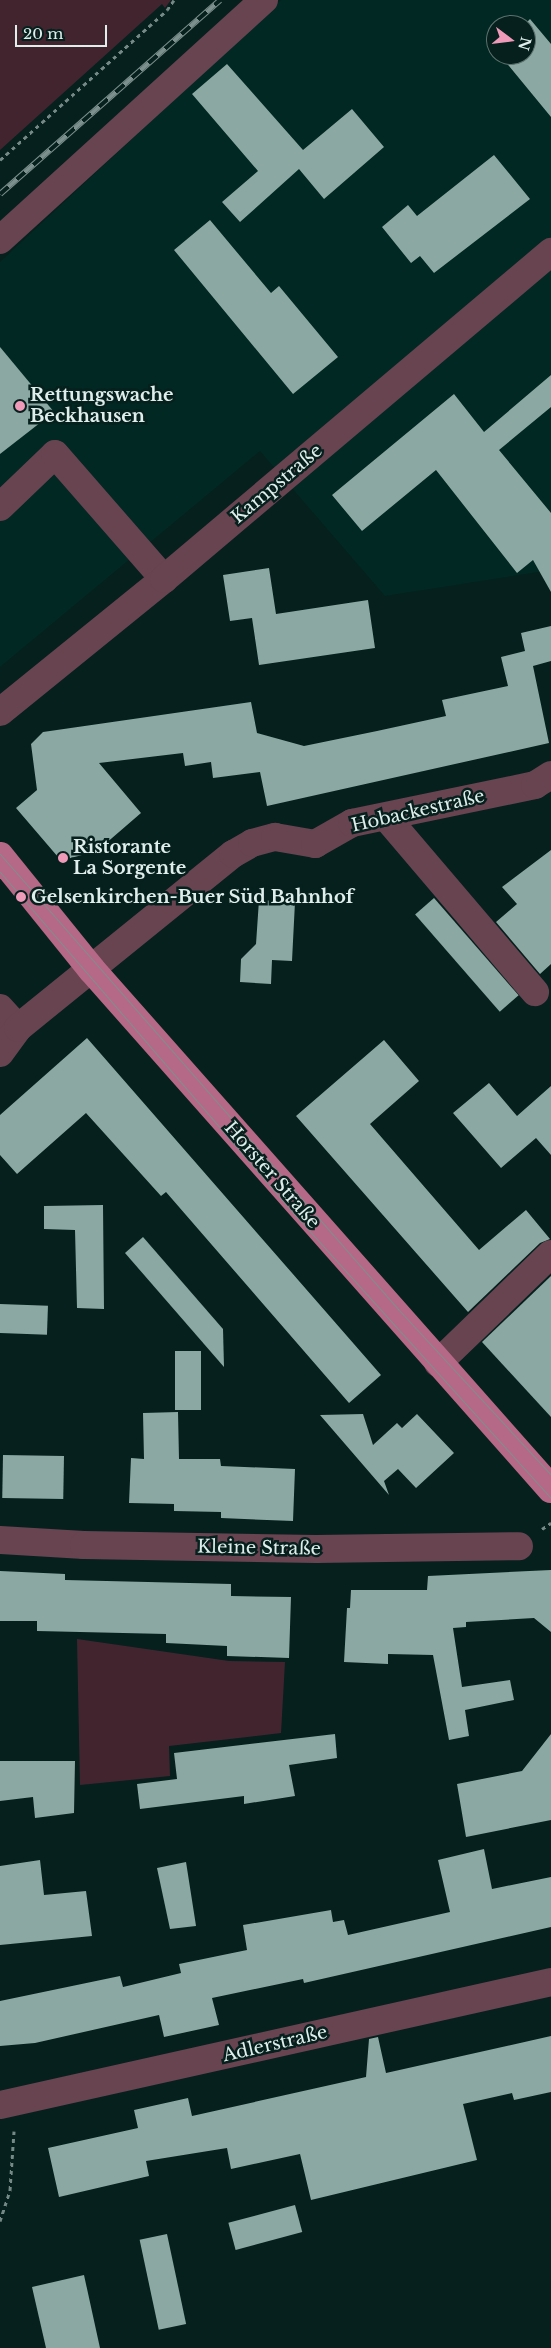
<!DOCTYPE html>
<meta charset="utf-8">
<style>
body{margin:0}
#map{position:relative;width:551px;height:2348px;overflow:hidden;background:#06201d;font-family:"Libre Baskerville",serif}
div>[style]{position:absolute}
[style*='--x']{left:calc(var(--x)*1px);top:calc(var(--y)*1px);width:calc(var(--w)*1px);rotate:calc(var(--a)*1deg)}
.built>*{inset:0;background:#012823}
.green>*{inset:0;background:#42242f}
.building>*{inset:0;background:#8ba8a3;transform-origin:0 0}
.path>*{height:3px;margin-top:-1.5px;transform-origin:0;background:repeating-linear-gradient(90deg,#758a87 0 4px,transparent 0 8px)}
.minor>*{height:28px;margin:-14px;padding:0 14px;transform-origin:14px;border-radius:14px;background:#684350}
.major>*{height:28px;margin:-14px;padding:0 14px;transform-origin:14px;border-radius:14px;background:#b66986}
.tram>*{height:1px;margin:-0.5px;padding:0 0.5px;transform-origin:0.5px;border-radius:0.5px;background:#7c908d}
.rail>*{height:5.5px;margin-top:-2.75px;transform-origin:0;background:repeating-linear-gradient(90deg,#06201d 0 11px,#7c908d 0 22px);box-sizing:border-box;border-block:1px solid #7c908d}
.dots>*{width:14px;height:14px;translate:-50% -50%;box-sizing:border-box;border:2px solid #06201d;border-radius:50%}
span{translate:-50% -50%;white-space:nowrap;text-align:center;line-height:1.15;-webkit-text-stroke:5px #06201d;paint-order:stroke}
.poi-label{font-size:18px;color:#dfeeeb;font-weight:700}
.left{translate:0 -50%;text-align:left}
.street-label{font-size:18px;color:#dfeeeb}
.north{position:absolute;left:486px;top:15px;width:50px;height:50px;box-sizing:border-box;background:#06201d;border:1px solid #5d726f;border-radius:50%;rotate:105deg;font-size:14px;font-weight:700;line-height:20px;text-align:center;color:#dfeeeb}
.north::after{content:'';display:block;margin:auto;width:18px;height:22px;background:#ef9ab8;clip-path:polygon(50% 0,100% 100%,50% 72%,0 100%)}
.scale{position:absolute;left:15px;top:25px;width:92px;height:22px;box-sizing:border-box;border:2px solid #dfeeeb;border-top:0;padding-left:6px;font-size:15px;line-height:18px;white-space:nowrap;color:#dfeeeb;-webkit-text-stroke:4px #06201d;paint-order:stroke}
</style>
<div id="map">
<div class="built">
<i style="clip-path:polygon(evenodd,281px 0,551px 0,551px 570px,385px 596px,260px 451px,0 667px,0 262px,281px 0,496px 25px,526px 25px,526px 55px,496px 55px,496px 25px)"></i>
</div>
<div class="green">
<i style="clip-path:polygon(0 0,171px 0,165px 8px,162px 4px,0 150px)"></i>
<i style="clip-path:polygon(77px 1639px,229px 1661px,285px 1662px,281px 1733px,169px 1746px,170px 1776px,80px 1785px)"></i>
</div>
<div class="building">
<i style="clip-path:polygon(530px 19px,551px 44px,551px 117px,500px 55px,526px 55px,524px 25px)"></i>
<i style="clip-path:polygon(227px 64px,303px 150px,352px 109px,384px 147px,324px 199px,299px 169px,240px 222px,222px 202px,258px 171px,192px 94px)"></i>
<i style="clip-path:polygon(494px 155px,530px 199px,434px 273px,420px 256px,411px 263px,382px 227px,408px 205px,417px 216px)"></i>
<i style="clip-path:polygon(210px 220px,271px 293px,279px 286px,338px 357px,293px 394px,174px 250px)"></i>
<i style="clip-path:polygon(0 347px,54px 412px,0 454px)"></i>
<i style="clip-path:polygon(551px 375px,551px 407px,499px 450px,551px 513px,551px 592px,533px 560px,517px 573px,436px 470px,362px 531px,332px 495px,454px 394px,484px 432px)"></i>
<i style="clip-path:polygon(269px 568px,276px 614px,368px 600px,375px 648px,259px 665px,252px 618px,230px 621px,223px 575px)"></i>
<i style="clip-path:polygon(551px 626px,551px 661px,533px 666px,549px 743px,267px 806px,260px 772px,213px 778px,211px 762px,185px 766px,183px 753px,99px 763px,141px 813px,97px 851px,67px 859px,58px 857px,16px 808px,37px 790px,31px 744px,43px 732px,251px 702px,257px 733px,304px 746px,377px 731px,446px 716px,442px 700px,508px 686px,501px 657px,525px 651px,521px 633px)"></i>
<i style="clip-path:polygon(551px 850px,551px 964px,540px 974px,496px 922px,517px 904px,502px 887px)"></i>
<i style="left:434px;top:898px;width:129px;height:25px;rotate:49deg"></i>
<i style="clip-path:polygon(259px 900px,295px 902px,292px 961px,272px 960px,271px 984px,240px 982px,241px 959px,256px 944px)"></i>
<i style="clip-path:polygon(87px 1038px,381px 1375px,349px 1403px,166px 1192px,161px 1196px,86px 1113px,17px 1174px,0 1155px,0 1115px)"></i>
<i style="clip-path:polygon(384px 1040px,419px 1081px,370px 1124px,479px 1250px,526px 1210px,550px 1239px,540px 1243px,468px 1312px,296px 1116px)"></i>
<i style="clip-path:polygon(489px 1083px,517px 1116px,551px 1086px,551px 1155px,536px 1138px,501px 1168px,453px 1113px)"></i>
<i style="clip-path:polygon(103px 1205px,104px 1309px,77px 1308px,75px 1230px,44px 1229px,44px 1206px)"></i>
<i style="clip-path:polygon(143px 1237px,223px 1329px,224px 1367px,125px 1253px)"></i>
<i style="clip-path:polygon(551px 1276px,551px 1417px,482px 1342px)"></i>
<i style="left:0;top:1304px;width:48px;height:29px;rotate:2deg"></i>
<i style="left:201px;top:1351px;width:59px;height:26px;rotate:90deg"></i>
<i style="clip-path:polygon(178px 1412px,179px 1459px,220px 1459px,221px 1466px,295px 1469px,293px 1521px,221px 1518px,221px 1512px,174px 1511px,174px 1504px,129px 1503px,131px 1458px,144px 1459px,143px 1413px)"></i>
<i style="clip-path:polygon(363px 1414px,373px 1445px,397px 1423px,402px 1428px,417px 1414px,454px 1453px,416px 1488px,398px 1469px,384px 1481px,389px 1495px,320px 1415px)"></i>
<i style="left:3px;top:1455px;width:61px;height:43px;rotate:1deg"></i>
<i style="clip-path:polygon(551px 1570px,551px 1632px,534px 1618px,466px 1622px,466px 1627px,453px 1628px,462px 1687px,510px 1680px,514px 1700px,465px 1710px,469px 1736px,449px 1740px,433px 1655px,388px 1654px,388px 1664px,344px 1662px,347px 1608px,350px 1608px,351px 1590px,427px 1590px,428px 1576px)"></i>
<i style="clip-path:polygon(0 1571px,65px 1574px,65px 1580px,231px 1584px,231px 1596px,291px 1597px,289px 1658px,227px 1656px,227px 1646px,166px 1643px,166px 1634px,37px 1631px,37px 1621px,0 1621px)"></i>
<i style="clip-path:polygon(335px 1734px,337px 1758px,289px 1765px,295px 1796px,244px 1804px,244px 1796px,140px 1809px,137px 1784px,177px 1779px,174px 1753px)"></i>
<i style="clip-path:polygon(551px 1734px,551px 1820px,466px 1837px,457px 1784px,522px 1771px)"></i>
<i style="clip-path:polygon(0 1761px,75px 1761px,74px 1813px,35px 1818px,33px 1797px,0 1801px)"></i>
<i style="clip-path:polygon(484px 1849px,492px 1889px,551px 1877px,551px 1927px,304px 1983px,303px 1979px,212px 1998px,219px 2025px,164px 2037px,159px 2015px,35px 2043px,0 2046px,0 2001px,120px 1976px,123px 1987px,181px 1973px,179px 1964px,247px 1950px,243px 1925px,331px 1910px,333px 1922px,344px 1920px,348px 1935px,450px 1912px,438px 1860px)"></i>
<i style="clip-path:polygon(40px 1860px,44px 1895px,86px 1891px,92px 1936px,0 1945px,0 1866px)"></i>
<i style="clip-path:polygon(186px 1862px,196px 1926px,170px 1929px,157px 1868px)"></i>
<i style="clip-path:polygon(551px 2036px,551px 2092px,514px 2100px,512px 2093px,463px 2104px,477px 2160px,311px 2200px,300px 2154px,231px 2169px,227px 2148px,146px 2161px,149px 2176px,59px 2197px,48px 2148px,138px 2128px,134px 2110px,188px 2098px,192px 2116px,366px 2077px,369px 2039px,378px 2037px,386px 2073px)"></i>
<i style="left:295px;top:2205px;width:28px;height:69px;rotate:75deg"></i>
<i style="left:167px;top:2234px;width:92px;height:28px;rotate:78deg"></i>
<i style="clip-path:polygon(84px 2275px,100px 2348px,46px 2348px,32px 2287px)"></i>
</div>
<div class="path">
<i style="--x:0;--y:160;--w:224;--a:-41.9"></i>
<i style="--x:167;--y:10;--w:12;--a:-55"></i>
<i style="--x:542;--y:1529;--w:11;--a:-34"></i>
<i style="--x:0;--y:2221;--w:33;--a:-72"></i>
<i style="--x:10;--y:2190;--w:59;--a:-86.1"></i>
</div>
<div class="minor">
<i style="--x:0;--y:240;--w:357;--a:-42.3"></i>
<i style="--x:0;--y:507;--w:76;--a:-43.9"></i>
<i style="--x:55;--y:454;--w:166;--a:48.9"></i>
<i style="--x:0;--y:712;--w:211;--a:-39"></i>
<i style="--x:164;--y:579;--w:507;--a:-40.2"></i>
<i style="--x:386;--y:817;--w:230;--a:49.6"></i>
<i style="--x:0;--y:1008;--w:27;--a:48"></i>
<i style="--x:0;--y:1053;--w:31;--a:-54"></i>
<i style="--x:18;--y:1028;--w:277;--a:-39"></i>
<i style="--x:233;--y:854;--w:22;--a:-30"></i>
<i style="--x:252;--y:843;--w:24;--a:-15"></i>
<i style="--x:275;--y:837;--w:41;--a:9.9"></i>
<i style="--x:315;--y:844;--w:43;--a:-29.6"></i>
<i style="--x:352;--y:823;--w:187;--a:-11.7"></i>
<i style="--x:535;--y:785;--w:19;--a:-32"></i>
<i style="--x:438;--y:1363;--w:157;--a:-44"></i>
<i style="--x:0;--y:1540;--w:84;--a:3.4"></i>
<i style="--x:84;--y:1545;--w:232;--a:1"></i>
<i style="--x:316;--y:1549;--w:203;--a:-0.8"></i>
<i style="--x:0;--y:2105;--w:565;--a:-12.58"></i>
</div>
<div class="major">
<i style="--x:0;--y:856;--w:146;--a:51.1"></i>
<i style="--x:92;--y:970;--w:693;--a:48.51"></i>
</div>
<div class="tram">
<i style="--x:0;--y:854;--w:605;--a:48.82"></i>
<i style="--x:398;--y:1309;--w:226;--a:47.3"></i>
<i style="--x:0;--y:872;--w:454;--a:49.3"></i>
<i style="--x:296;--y:1216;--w:380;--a:47.9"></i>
</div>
<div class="rail">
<i style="--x:0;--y:194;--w:293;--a:-41.4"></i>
</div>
<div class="dots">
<i style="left:20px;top:406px;background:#ef9ab8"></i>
<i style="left:63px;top:858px;background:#ef9ab8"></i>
<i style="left:21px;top:897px;background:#ef9ab8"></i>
</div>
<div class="poi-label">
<span class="left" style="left:30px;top:406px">Rettungswache<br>Beckhausen</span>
<span class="left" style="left:73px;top:858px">Ristorante<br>La Sorgente</span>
<span class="left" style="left:31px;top:897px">Gelsenkirchen-Buer Süd Bahnhof</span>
</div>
<div class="street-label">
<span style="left:277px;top:484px;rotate:-40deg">Kampstraße</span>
<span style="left:418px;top:811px;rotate:-13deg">Hobackestraße</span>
<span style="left:272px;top:1175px;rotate:49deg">Horster Straße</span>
<span style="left:259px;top:1548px;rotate:1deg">Kleine Straße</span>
<span style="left:275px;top:2044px;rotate:-13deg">Adlerstraße</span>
</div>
<div class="north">N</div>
<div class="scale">20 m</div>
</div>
